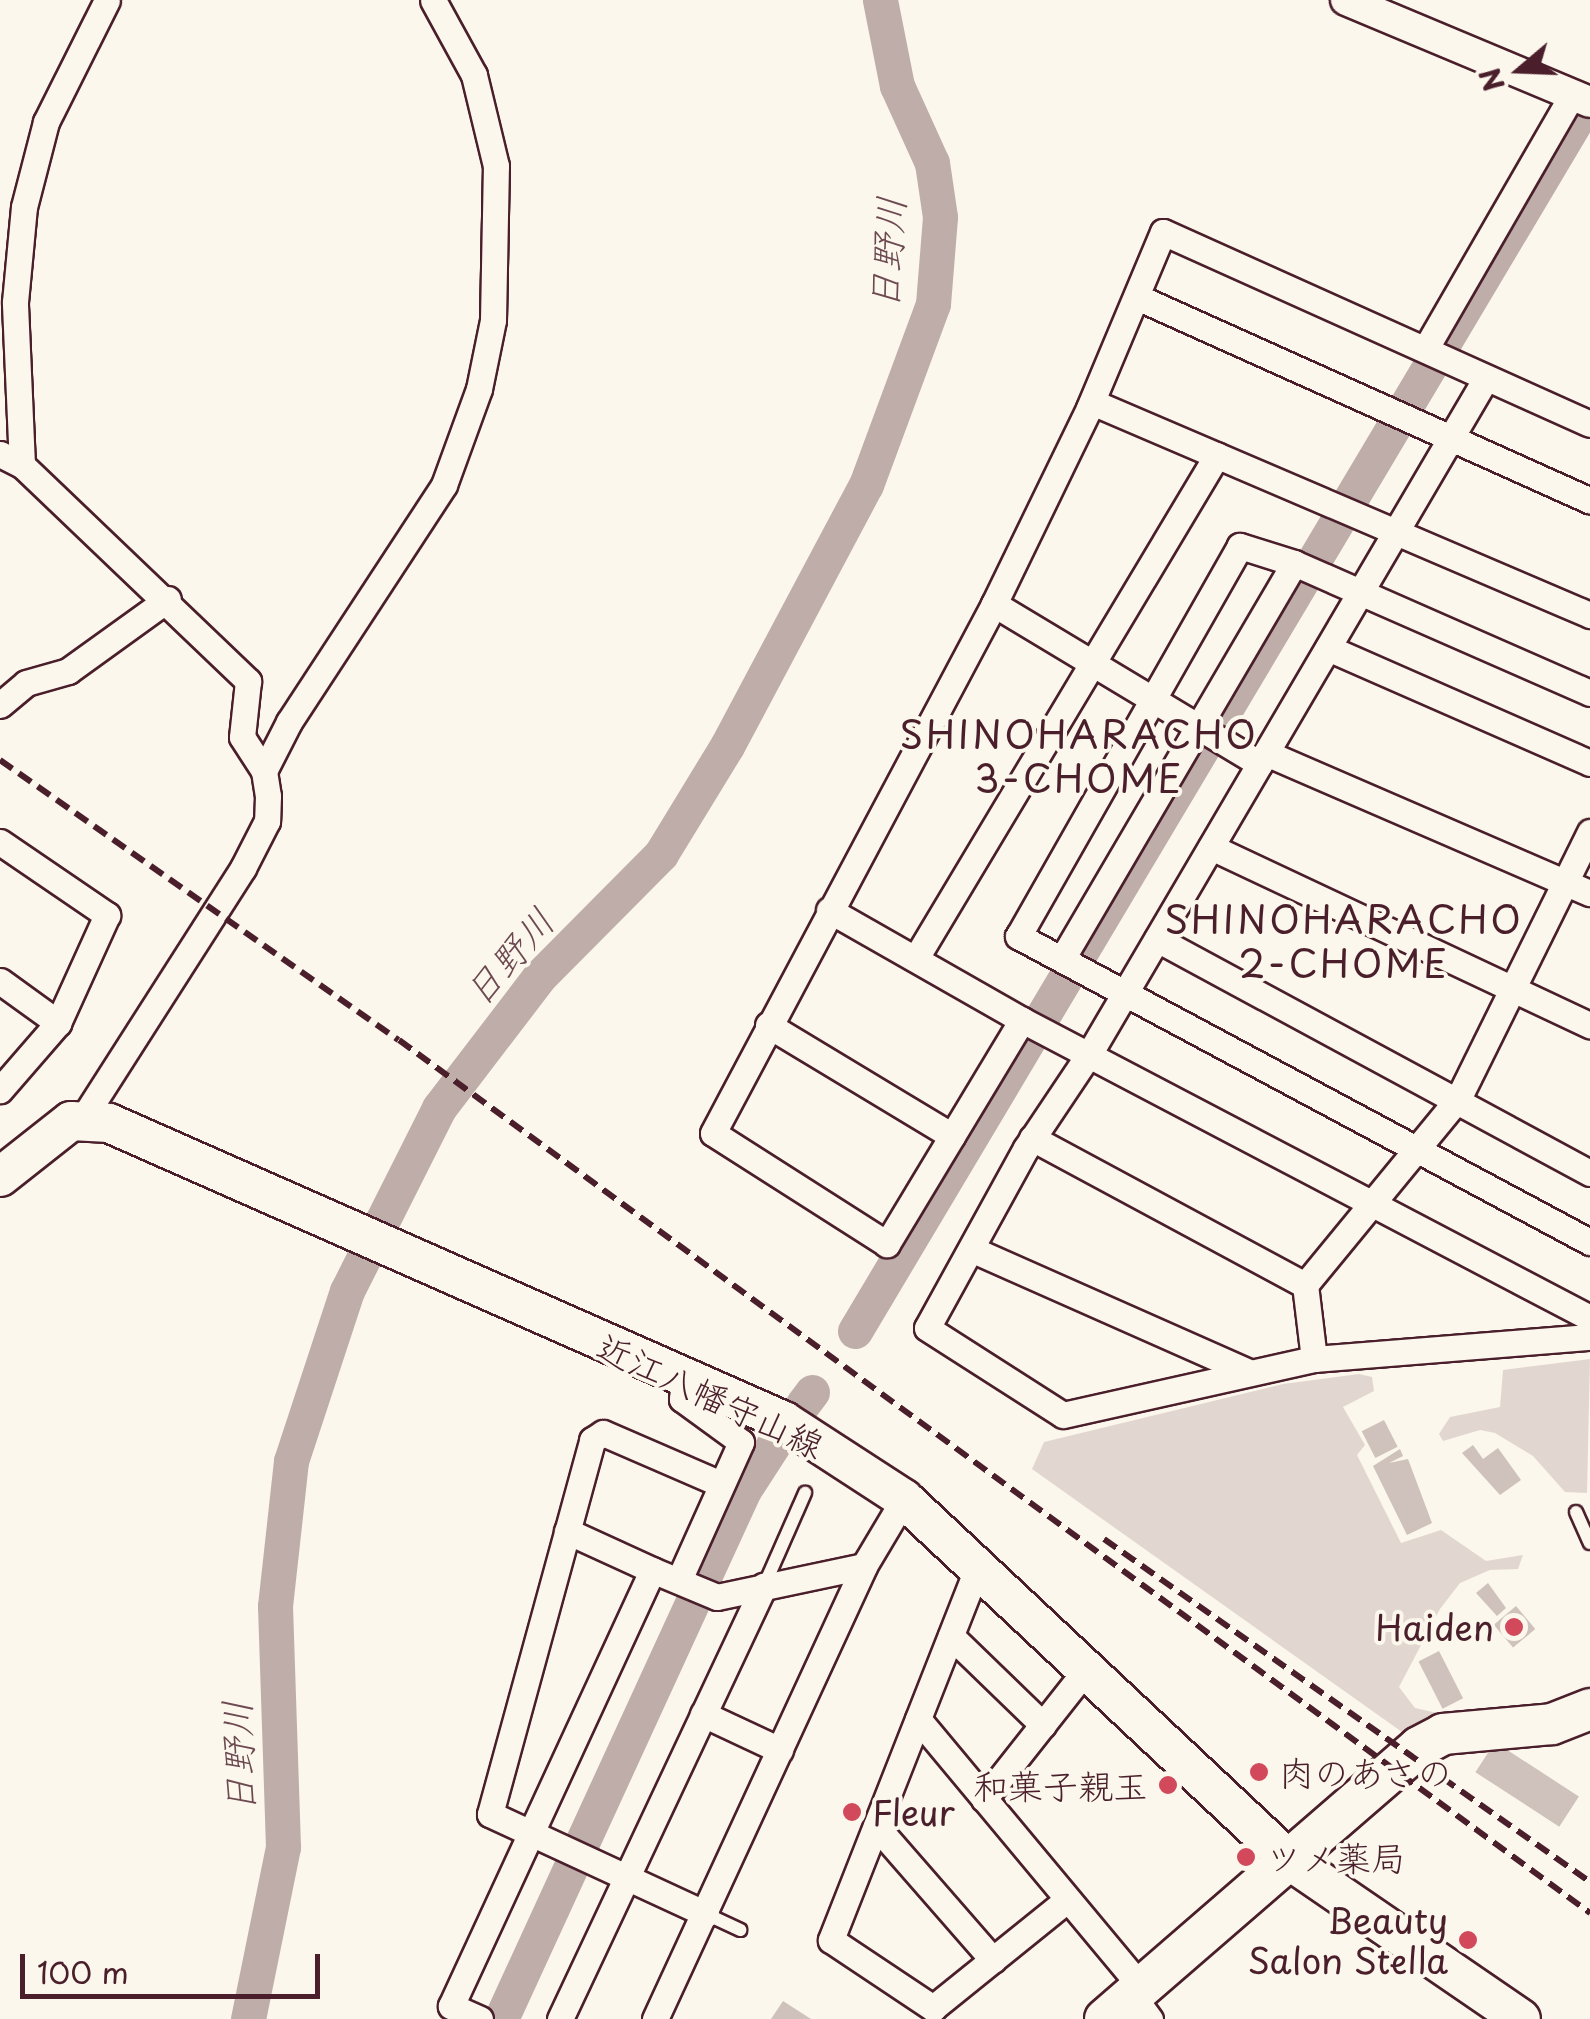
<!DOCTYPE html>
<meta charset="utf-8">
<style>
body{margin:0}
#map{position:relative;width:1590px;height:2019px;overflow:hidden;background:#fbf7ec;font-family:"Playpen Sans","Klee One",sans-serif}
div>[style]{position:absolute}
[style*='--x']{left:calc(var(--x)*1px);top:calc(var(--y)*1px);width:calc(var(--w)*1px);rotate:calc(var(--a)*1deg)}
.green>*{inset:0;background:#e2d7d0}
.river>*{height:35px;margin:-17.5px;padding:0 17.5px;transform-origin:17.5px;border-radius:17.5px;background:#bfadaa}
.building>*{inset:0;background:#cfc2bc;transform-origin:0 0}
.roads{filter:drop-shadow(2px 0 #4a1f2b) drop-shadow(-2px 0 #4a1f2b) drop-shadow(0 2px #4a1f2b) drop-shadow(0 -2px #4a1f2b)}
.service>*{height:12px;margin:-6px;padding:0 6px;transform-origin:6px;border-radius:6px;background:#fbf7ec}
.minor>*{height:25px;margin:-12.5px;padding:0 12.5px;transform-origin:12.5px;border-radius:12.5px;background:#fbf7ec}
.tertiary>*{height:30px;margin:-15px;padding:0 15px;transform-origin:15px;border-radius:15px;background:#fbf7ec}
.primary>*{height:38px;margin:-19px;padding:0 19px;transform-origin:19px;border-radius:19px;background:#fbf7ec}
.trunk>*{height:40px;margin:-20px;padding:0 20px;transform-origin:20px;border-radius:20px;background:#fbf7ec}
.rail>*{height:6px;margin-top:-3px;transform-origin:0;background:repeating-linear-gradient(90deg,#4a1f2b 0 15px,transparent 0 23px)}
.dots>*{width:28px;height:28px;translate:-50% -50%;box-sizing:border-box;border:5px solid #fbf7ec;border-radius:50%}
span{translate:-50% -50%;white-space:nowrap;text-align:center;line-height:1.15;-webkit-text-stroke:8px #fbf7ec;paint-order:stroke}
.street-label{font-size:35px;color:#4a1f2b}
.poi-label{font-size:35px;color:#4a1f2b}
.right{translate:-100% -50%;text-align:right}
.left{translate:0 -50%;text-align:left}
.water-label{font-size:38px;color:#6d4a51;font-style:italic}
.neighbourhood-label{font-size:38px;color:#4a1f2b;letter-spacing:2.5px}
.north{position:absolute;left:1470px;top:20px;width:100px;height:100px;-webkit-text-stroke:8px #fbf7ec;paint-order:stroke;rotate:251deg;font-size:28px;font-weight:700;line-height:40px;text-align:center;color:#4a1f2b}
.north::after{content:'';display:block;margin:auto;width:35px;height:45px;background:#4a1f2b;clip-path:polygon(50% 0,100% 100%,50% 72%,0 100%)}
.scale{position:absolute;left:20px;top:1954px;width:300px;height:45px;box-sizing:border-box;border:5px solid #4a1f2b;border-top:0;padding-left:12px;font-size:30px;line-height:35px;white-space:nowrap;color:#4a1f2b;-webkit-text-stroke:8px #fbf7ec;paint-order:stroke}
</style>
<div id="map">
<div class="green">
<i style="clip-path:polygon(1590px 1359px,1587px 1493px,1565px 1492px,1533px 1456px,1495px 1433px,1480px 1430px,1443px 1441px,1439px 1434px,1450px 1417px,1500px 1407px,1503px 1370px)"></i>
<i style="clip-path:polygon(1359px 1374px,1372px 1377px,1374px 1391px,1343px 1407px,1365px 1445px,1357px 1455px,1401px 1543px,1441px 1530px,1486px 1561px,1523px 1555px,1518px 1569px,1490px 1570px,1460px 1583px,1440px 1609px,1399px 1687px,1415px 1708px,1455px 1717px,1409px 1737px,1032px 1469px,1044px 1442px,1283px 1384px)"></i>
</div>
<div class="river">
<i style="--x:855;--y:1331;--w:1411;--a:-59.22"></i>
<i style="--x:803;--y:1404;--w:15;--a:-53"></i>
<i style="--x:248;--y:2019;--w:176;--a:-78.5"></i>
<i style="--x:283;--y:1847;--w:241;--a:-91.9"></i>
<i style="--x:275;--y:1606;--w:146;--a:-83.7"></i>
<i style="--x:291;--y:1461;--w:179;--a:-71.8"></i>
<i style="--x:347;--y:1291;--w:205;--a:-63.3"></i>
<i style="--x:439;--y:1108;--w:165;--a:-52.6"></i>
<i style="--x:539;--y:977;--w:173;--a:-45.2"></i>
<i style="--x:661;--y:854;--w:127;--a:-58.6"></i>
<i style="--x:727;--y:746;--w:296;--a:-62"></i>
<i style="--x:866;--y:485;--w:193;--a:-69.7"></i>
<i style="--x:933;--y:304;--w:87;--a:-85.4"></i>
<i style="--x:940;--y:217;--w:55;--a:-98.4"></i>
<i style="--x:932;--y:163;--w:85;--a:-114.4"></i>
<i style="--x:897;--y:86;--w:88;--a:-101.2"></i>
<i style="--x:501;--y:2019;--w:582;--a:-65.33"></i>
<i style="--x:744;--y:1490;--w:64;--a:-57.1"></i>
</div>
<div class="building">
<i style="left:1384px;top:1420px;width:30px;height:25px;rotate:63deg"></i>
<i style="clip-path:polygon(1473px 1445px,1483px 1459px,1498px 1448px,1521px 1480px,1500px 1495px,1462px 1453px)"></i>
<i style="clip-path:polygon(1400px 1449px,1403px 1456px,1389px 1463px,1408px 1459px,1432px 1523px,1407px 1535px,1373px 1466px)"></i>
<i style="clip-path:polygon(1488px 1583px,1506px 1608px,1497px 1616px,1476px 1593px)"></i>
<i style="left:1516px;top:1606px;width:30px;height:29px;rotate:50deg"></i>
<i style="left:1439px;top:1651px;width:53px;height:23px;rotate:63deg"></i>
<i style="left:1495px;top:1742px;width:100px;height:36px;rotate:33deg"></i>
<i style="clip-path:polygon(783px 2001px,811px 2019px,771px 2019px)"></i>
</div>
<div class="roads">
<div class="service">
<i style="--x:1576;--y:1512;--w:34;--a:66"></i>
<i style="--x:764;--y:1586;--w:102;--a:-66.2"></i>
<i style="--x:706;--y:1914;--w:38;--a:25"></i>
</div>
<div class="minor">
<i style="--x:1137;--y:297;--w:497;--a:24.2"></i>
<i style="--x:1426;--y:348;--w:292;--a:-60"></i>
<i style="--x:1486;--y:378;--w:780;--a:120.41"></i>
<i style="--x:1091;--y:1051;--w:117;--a:123.8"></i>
<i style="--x:1026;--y:1148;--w:205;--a:118.8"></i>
<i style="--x:927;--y:1328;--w:161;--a:32.6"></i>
<i style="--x:1063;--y:1415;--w:257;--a:-12.6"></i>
<i style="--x:1314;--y:1359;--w:277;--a:-4.6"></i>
<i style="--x:1092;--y:402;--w:542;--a:23.16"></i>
<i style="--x:0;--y:454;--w:25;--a:27"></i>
<i style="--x:22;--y:465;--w:313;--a:43.7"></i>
<i style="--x:248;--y:681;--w:56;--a:96.1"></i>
<i style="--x:242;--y:737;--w:40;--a:57.1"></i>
<i style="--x:264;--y:771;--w:25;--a:81"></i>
<i style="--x:268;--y:796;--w:25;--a:92"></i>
<i style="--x:267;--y:821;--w:53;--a:117.1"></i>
<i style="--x:243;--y:868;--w:297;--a:122.6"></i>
<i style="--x:22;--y:465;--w:163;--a:-92.5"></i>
<i style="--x:15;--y:302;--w:95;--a:-84.6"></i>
<i style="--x:24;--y:207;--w:88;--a:-75.5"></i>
<i style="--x:46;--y:122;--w:136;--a:-63.4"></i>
<i style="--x:994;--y:604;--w:310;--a:31"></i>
<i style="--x:1328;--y:648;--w:286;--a:23.7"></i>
<i style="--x:1590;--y:693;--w:323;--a:-156.3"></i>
<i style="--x:1294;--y:563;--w:57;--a:-162.5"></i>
<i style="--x:1240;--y:546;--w:449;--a:119.6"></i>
<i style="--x:1018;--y:936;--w:649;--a:28.15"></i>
<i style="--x:0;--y:705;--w:34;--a:-40"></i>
<i style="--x:26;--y:683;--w:44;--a:-15.9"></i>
<i style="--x:68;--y:671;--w:123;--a:-35.8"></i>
<i style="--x:1266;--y:753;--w:353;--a:23.4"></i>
<i style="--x:264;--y:771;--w:55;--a:-63"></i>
<i style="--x:289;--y:722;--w:283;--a:-56.8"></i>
<i style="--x:444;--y:485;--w:102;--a:-70"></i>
<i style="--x:479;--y:389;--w:70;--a:-78.5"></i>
<i style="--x:493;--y:320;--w:154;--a:-88.9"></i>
<i style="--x:496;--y:166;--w:94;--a:-103.6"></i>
<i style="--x:474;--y:75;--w:85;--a:-118.7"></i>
<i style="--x:0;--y:842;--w:130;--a:34.3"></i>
<i style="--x:107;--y:915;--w:119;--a:114.4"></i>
<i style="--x:58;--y:1023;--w:89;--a:130.9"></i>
<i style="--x:1211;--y:847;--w:419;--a:25.2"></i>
<i style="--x:829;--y:910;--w:222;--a:29.7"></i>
<i style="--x:1022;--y:1020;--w:641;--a:27.68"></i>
<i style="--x:1157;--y:939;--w:492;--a:28.4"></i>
<i style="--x:916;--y:958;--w:586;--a:-59.1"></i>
<i style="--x:1062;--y:959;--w:459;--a:-59.6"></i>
<i style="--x:0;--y:981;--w:72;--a:35.9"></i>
<i style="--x:1022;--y:1020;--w:262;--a:121.1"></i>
<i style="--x:887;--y:1244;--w:206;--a:-147.5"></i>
<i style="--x:713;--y:1133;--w:599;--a:-62.02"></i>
<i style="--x:994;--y:604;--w:218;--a:-64.1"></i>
<i style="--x:1089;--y:408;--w:191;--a:-67.2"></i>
<i style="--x:1163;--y:232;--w:468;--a:24.2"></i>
<i style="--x:768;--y:1025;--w:215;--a:31.1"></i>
<i style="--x:1032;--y:1138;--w:310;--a:28.3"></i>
<i style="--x:971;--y:1249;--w:303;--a:23.9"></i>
<i style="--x:1314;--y:1359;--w:75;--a:-96.9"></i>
<i style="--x:1305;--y:1285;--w:241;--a:-50.6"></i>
<i style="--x:1458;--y:1099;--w:298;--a:-63.7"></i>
<i style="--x:567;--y:1531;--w:94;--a:24.6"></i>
<i style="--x:977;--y:1569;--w:399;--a:111.5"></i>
<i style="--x:831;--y:1940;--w:123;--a:33.7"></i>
<i style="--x:933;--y:2008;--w:172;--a:-38.9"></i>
<i style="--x:679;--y:1580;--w:151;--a:-65.8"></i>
<i style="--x:741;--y:1442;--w:73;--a:-143.9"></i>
<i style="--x:682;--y:1399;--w:20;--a:-84"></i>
<i style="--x:951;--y:1636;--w:128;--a:44.1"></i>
<i style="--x:703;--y:1714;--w:85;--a:25.1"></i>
<i style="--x:918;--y:1719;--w:350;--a:50.2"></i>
<i style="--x:984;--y:1799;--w:164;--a:-51.7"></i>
<i style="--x:876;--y:1826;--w:178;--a:48.9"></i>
<i style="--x:706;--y:1914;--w:238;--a:-155.2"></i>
<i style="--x:490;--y:1814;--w:388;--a:-74.7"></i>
<i style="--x:592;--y:1440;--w:13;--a:-32"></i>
<i style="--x:603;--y:1433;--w:129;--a:23.4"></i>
<i style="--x:1133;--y:1996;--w:29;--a:54"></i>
<i style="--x:480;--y:2019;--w:32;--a:-156"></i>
<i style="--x:451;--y:2006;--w:480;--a:-65.2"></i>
<i style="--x:652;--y:1570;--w:70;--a:22.6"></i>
<i style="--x:717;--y:1597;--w:150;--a:-11.9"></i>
<i style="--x:560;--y:2019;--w:479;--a:-64.8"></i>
<i style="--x:655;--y:2019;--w:499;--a:-65.2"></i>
<i style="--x:864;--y:1566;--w:78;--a:-59.2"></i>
</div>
<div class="tertiary">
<i style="--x:1346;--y:0;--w:264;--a:22.7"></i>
</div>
<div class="primary">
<i style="--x:0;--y:1177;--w:90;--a:-38.3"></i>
<i style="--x:71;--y:1121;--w:38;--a:3"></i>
<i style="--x:109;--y:1123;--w:738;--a:23.82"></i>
<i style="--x:784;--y:1421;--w:143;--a:33"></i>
<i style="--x:904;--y:1499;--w:528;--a:43.16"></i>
<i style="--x:1289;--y:1860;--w:281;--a:34.4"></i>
</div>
<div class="trunk">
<i style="--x:1105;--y:2019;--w:415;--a:-40.9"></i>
<i style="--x:1419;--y:1747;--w:27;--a:-28"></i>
<i style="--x:1443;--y:1734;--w:109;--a:-5.2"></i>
<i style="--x:1552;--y:1724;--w:41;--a:-21.5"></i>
</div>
</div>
<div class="rail">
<i style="--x:0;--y:760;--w:487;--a:35.1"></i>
<i style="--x:399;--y:1040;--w:1477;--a:36.24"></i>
<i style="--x:1104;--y:1539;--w:595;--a:35.21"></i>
</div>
<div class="dots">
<i style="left:1514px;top:1627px;background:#d1495b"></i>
<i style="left:1259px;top:1772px;background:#d1495b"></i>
<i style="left:1168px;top:1785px;background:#d1495b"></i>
<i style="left:852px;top:1812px;background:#d1495b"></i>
<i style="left:1246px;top:1857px;background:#d1495b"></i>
<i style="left:1468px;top:1940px;background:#d1495b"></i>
</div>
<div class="street-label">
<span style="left:711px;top:1395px;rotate:25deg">近江八幡守山線</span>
</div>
<div class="poi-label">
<span class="right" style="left:1494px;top:1627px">Haiden</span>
<span class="left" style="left:1279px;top:1772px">肉のあさの</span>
<span class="right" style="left:1148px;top:1785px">和菓子親玉</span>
<span class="left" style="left:872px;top:1812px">Fleur</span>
<span class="left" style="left:1266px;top:1857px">ツメ薬局</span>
<span class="right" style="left:1448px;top:1940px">Beauty<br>Salon Stella</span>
</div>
<div class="water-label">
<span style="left:886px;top:253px;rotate:-86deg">日野川</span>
<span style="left:508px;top:956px;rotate:-49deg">日野川</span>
<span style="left:237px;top:1757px;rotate:-92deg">日野川</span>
</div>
<div class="neighbourhood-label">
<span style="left:1079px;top:756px">SHINOHARACHO<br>3-CHOME</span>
<span style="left:1344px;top:941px">SHINOHARACHO<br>2-CHOME</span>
</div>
<div class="north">N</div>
<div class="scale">100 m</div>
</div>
